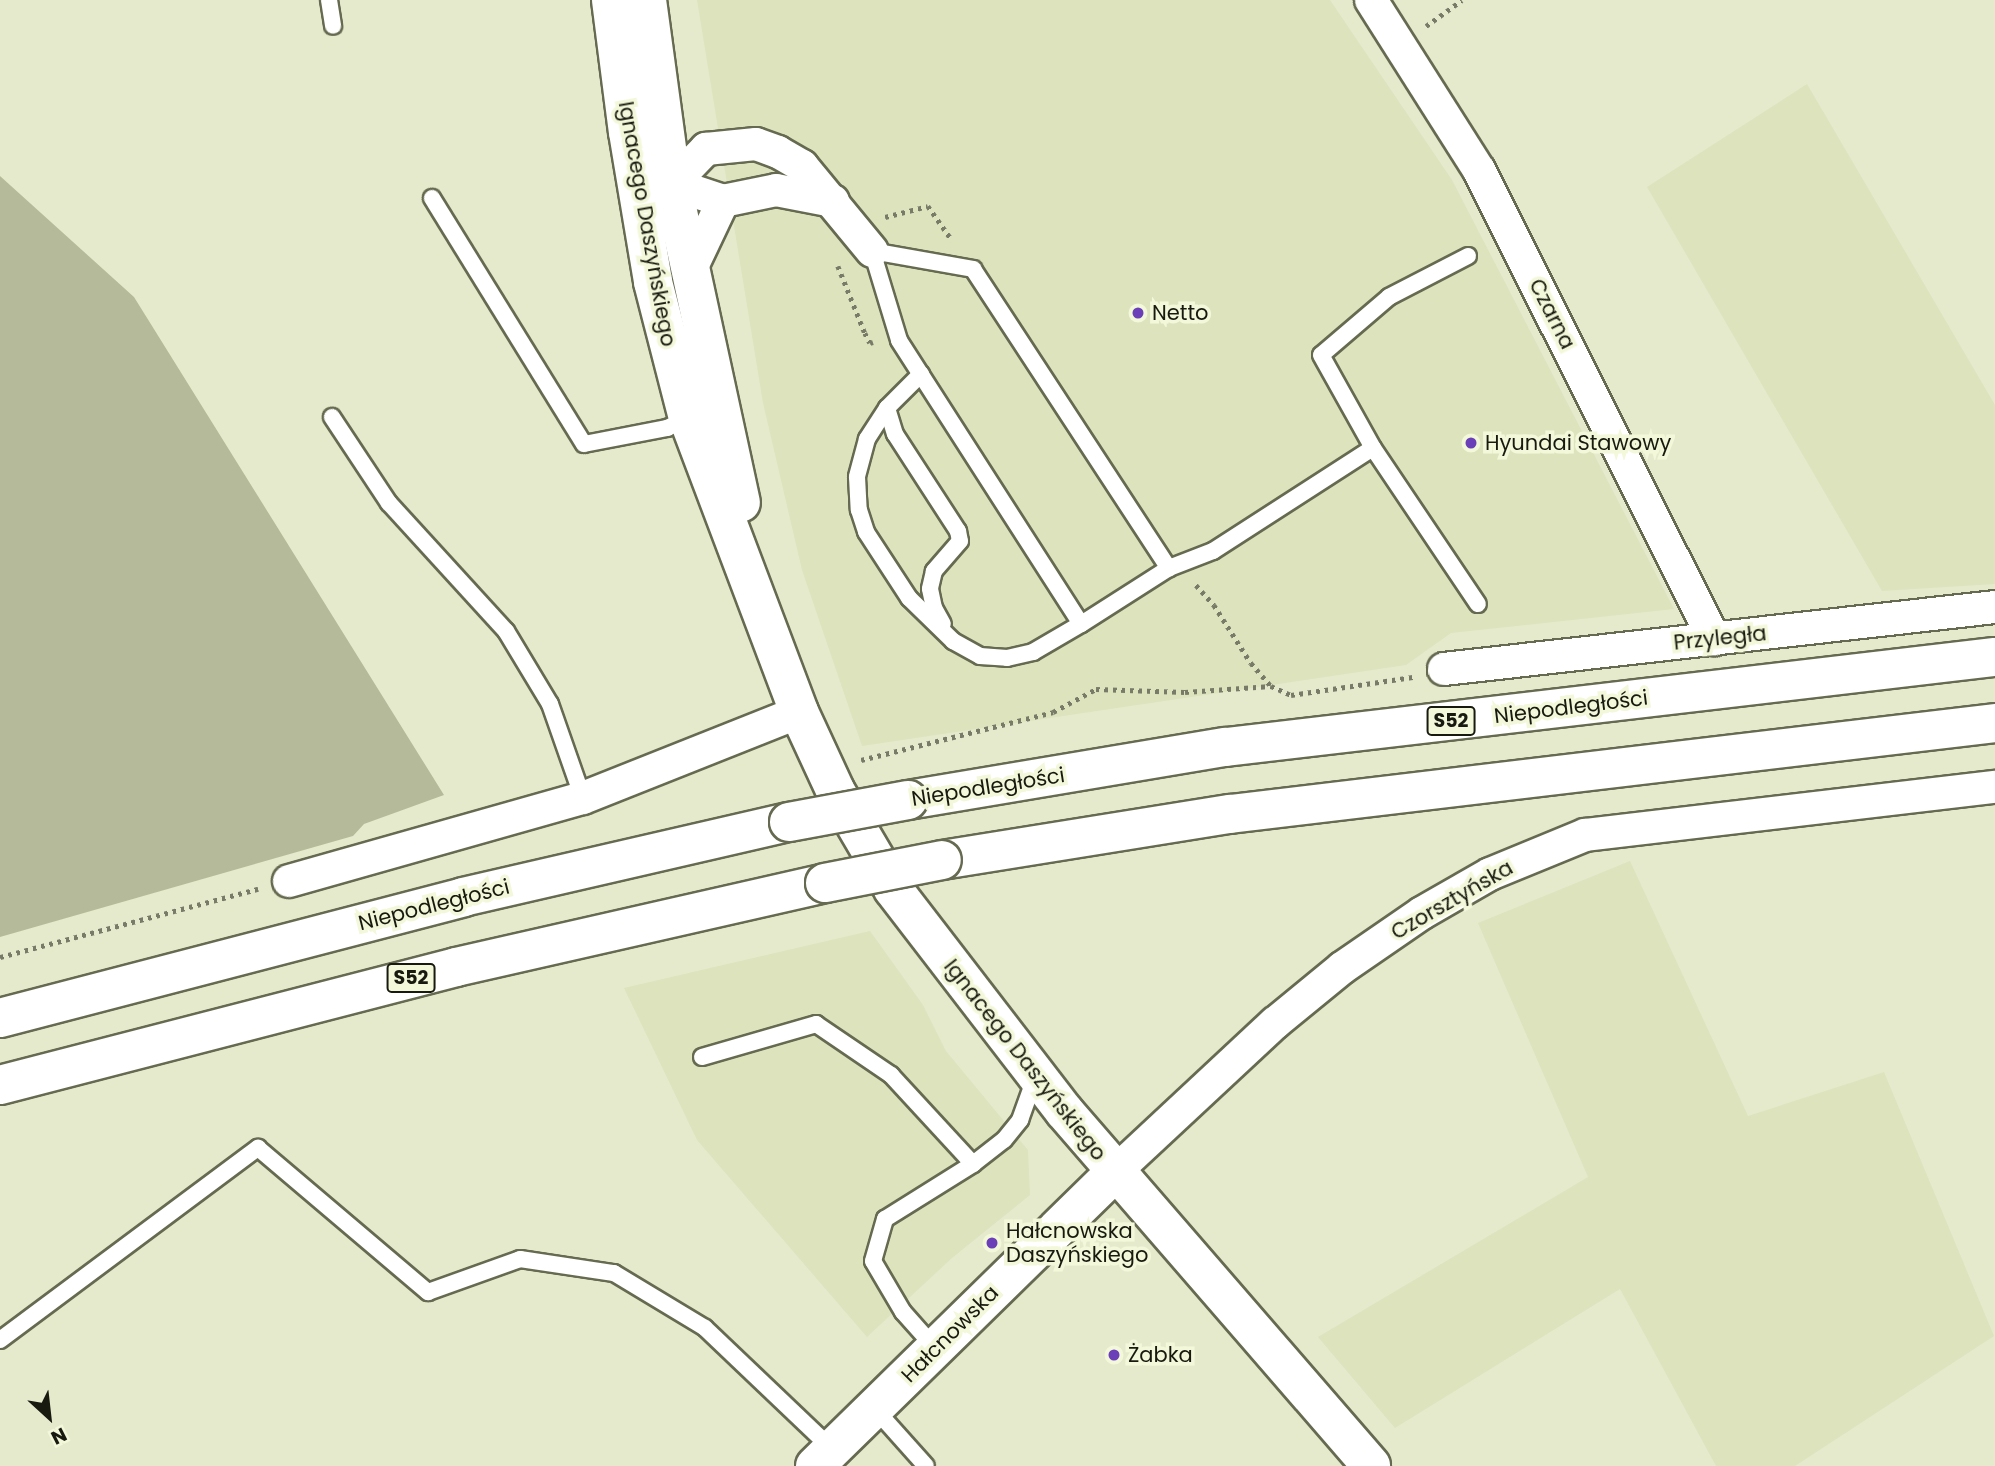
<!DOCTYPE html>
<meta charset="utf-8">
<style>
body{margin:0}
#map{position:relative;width:1995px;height:1466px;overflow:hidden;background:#e5eacc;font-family:Poppins,sans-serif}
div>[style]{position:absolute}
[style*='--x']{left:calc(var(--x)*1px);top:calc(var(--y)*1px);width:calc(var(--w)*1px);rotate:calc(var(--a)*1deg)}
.built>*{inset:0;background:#dce3bd}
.green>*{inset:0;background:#b5bb9a}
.path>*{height:4.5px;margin-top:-2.25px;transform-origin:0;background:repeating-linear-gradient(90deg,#787b67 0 3.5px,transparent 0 8.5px)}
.roads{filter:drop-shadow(2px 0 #666a50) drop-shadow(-2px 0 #666a50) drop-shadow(0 2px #666a50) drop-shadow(0 -2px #666a50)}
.lane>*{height:16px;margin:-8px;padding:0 8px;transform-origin:8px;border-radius:8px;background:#fff}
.street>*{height:32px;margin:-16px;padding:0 16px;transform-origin:16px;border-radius:16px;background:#fff}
.secondary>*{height:38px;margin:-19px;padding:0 19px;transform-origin:19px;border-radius:19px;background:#fff}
.highway>*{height:38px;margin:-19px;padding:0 19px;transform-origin:19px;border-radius:19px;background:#fff}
.bridges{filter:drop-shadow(2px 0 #666a50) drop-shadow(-2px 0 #666a50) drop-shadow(0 2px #666a50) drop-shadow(0 -2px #666a50)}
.highway-bridge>*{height:38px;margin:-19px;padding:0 19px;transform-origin:19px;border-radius:19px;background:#fff}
.dots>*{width:19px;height:19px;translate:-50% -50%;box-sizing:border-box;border:4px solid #f2f8d9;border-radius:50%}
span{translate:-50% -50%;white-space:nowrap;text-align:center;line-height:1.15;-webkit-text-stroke:7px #f2f8d9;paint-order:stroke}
.shield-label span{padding:2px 5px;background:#f2f8d9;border:2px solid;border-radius:5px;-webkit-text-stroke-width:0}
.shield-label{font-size:19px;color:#181a0f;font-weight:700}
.street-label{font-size:21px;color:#181a0f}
.poi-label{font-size:21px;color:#181a0f}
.left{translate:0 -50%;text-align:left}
.north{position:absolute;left:14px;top:1382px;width:70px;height:70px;-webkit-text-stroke:5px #f2f8d9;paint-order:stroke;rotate:153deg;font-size:19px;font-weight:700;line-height:28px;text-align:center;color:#181a0f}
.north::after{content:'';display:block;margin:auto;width:24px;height:32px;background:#181a0f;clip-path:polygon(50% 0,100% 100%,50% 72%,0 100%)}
</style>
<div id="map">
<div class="built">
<i style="clip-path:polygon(697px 0,1330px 0,1452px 180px,1674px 609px,1451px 633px,1406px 665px,862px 746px,802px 570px,763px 403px)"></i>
<i style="clip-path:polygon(1807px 84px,1995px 405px,1995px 584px,1882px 591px,1647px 187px)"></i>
<i style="clip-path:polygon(1630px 861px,1748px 1116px,1884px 1072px,1994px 1336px,1795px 1466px,1716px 1466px,1620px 1289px,1395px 1428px,1318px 1337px,1588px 1177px,1478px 923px)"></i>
<i style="clip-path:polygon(870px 931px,923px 1005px,946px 1051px,1028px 1150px,1030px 1195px,952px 1258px,867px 1337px,697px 1140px,624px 988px)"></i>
</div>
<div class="green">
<i style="clip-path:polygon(0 176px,134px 297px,444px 795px,364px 824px,353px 836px,0 937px)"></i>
</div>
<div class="path">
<i style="--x:1426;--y:26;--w:44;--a:-35.8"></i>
<i style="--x:885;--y:217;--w:44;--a:-14.3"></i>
<i style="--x:928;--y:206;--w:42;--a:54.8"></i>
<i style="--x:838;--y:266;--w:72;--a:68.1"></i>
<i style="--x:865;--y:333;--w:11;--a:63"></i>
<i style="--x:870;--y:343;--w:3;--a:-18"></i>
<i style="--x:1196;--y:585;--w:27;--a:48"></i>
<i style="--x:1214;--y:605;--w:69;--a:57.5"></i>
<i style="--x:1251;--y:663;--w:30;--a:49"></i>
<i style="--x:1271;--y:686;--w:22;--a:24"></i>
<i style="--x:1291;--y:695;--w:123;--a:-8.4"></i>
<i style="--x:861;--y:760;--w:198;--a:-14"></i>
<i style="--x:1053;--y:712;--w:49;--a:-28.1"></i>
<i style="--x:1096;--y:689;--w:89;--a:1.9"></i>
<i style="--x:1185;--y:692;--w:86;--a:-4"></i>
<i style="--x:0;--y:957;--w:267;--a:-14.8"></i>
</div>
<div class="roads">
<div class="lane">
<i style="--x:329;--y:0;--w:26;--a:81"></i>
<i style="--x:432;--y:198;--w:289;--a:58.3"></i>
<i style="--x:584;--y:444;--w:85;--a:-10.9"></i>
<i style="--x:667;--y:428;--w:23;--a:-25"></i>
<i style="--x:872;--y:251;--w:103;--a:10.1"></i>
<i style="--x:973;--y:269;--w:358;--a:56.8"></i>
<i style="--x:1169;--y:568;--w:104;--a:147.5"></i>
<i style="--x:1081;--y:624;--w:337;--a:-122.7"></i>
<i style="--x:899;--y:340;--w:93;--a:-106.9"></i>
<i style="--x:1468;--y:256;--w:89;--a:152.6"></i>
<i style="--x:1389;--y:297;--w:89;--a:139.5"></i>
<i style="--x:1321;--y:355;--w:107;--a:60.8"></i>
<i style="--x:1373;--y:448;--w:188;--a:56.1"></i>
<i style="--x:921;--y:374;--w:48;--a:135"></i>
<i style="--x:887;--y:408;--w:37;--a:123"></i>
<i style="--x:867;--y:439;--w:39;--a:105"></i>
<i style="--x:857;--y:477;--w:33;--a:87"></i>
<i style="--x:859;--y:510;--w:23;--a:72"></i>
<i style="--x:866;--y:532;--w:79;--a:56.9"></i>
<i style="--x:909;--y:598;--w:62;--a:44.3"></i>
<i style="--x:953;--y:641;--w:31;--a:29"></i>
<i style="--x:980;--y:656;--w:27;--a:4"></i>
<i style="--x:1007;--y:658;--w:27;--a:-13"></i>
<i style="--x:1033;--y:652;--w:56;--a:-30.3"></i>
<i style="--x:887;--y:408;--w:27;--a:73"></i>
<i style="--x:895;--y:434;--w:116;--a:57"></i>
<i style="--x:958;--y:531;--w:10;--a:79"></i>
<i style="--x:960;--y:541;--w:40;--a:131"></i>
<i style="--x:934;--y:571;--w:18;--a:103"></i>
<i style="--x:930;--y:589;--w:19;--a:78"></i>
<i style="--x:934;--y:608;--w:18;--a:61"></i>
<i style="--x:332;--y:417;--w:103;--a:56.5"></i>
<i style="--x:389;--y:503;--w:173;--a:47.6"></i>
<i style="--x:506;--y:631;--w:85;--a:58.9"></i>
<i style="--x:550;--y:704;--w:100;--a:70.7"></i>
<i style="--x:1169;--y:568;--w:47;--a:-21.1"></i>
<i style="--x:1213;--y:551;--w:190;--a:-32.8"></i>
<i style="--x:702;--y:1057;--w:119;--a:-16.1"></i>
<i style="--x:816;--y:1024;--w:91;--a:34.2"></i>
<i style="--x:891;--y:1075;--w:121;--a:47.3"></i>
<i style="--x:0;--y:1340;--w:322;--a:-36.7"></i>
<i style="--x:258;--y:1148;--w:223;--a:40.3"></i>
<i style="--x:428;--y:1292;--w:98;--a:-19.7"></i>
<i style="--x:520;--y:1259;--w:95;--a:8.5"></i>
<i style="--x:614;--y:1273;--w:106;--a:31.1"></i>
<i style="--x:705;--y:1328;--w:175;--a:43.6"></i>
<i style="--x:936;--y:1349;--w:50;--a:-131.7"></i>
<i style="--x:903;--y:1312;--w:59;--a:-120.5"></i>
<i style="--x:873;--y:1261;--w:44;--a:-74.1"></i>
<i style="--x:885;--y:1219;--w:104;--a:-32"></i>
<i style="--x:973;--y:1164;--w:39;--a:-38"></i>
<i style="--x:1004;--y:1140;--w:26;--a:-51"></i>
<i style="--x:1020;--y:1120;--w:45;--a:-70.3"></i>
<i style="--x:875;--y:1409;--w:76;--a:48.2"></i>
</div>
<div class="street">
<i style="--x:1371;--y:0;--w:201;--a:57.6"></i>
<i style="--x:1479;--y:170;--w:525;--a:63.39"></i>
<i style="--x:660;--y:170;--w:18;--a:49"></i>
<i style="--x:672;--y:184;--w:54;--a:18.4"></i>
<i style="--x:723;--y:201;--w:54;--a:-11.7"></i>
<i style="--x:776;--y:190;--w:58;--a:10.9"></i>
<i style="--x:663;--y:201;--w:19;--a:-62"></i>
<i style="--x:672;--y:184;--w:49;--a:-45.8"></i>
<i style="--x:706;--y:149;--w:50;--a:-5.7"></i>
<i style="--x:756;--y:144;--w:23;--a:20"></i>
<i style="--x:778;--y:152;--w:28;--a:30"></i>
<i style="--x:802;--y:166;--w:110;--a:50.5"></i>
<i style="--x:689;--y:273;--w:80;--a:-64.7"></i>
<i style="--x:1444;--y:669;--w:554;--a:-6.42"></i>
<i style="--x:289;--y:881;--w:305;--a:-15.8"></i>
<i style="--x:583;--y:798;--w:232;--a:-21.7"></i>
<i style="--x:1115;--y:1172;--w:219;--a:-43"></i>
<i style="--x:1275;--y:1023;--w:87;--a:-39.4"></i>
<i style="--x:1342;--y:968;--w:97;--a:-34.5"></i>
<i style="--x:1422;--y:913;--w:78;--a:-29.8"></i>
<i style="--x:1490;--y:874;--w:103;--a:-22.3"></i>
<i style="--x:1585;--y:835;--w:413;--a:-6.7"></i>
</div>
<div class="secondary">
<i style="--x:611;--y:0;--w:133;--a:82.7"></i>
<i style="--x:628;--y:132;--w:152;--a:80.5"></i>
<i style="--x:653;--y:282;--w:140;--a:75.6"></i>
<i style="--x:688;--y:418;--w:314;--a:69.3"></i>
<i style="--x:799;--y:712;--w:86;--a:65.2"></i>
<i style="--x:835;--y:790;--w:115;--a:59.6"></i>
<i style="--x:893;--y:889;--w:280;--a:52.4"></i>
<i style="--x:1064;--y:1111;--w:469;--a:49.1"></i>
<i style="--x:647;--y:0;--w:186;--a:82.3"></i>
<i style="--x:672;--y:184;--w:326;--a:77.8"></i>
<i style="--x:815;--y:1466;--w:420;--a:-44.4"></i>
</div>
<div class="highway">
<i style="--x:908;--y:800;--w:322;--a:-9.5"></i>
<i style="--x:1226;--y:747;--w:774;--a:-6.68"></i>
<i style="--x:942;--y:860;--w:292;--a:-9.1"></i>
<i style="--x:1230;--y:814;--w:770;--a:-6.78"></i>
<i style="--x:0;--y:1018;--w:479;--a:-14.6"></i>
<i style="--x:463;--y:897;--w:335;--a:-13"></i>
<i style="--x:0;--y:1085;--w:471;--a:-14.5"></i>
<i style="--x:456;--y:967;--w:378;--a:-12.8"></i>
</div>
</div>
<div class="bridges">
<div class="highway-bridge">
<i style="--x:789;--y:822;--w:121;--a:-10.5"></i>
<i style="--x:825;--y:883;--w:119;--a:-11.1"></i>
</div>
</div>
<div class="dots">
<i style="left:1138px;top:313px;background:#6a3fb7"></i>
<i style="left:1471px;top:443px;background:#6a3fb7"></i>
<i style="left:992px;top:1243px;background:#6a3fb7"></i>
<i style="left:1114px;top:1355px;background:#6a3fb7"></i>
</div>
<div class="shield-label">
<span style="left:1451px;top:721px">S52</span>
<span style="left:411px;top:978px">S52</span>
</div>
<div class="street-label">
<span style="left:647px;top:224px;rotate:80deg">Ignacego Daszyńskiego</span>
<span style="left:1552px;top:314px;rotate:63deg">Czarna</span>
<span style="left:1720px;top:638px;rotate:-6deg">Przyległa</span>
<span style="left:1571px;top:707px;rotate:-7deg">Niepodległości</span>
<span style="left:988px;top:787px;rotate:-9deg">Niepodległości</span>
<span style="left:1452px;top:900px;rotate:-30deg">Czorsztyńska</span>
<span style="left:434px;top:905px;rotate:-14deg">Niepodległości</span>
<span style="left:1025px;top:1060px;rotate:52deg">Ignacego Daszyńskiego</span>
<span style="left:950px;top:1334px;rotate:-45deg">Hałcnowska</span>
</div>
<div class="poi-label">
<span class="left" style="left:1152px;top:313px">Netto</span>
<span class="left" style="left:1485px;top:443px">Hyundai Stawowy</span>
<span class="left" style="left:1006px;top:1243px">Hałcnowska<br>Daszyńskiego</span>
<span class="left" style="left:1128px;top:1355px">Żabka</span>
</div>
<div class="north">N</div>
</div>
